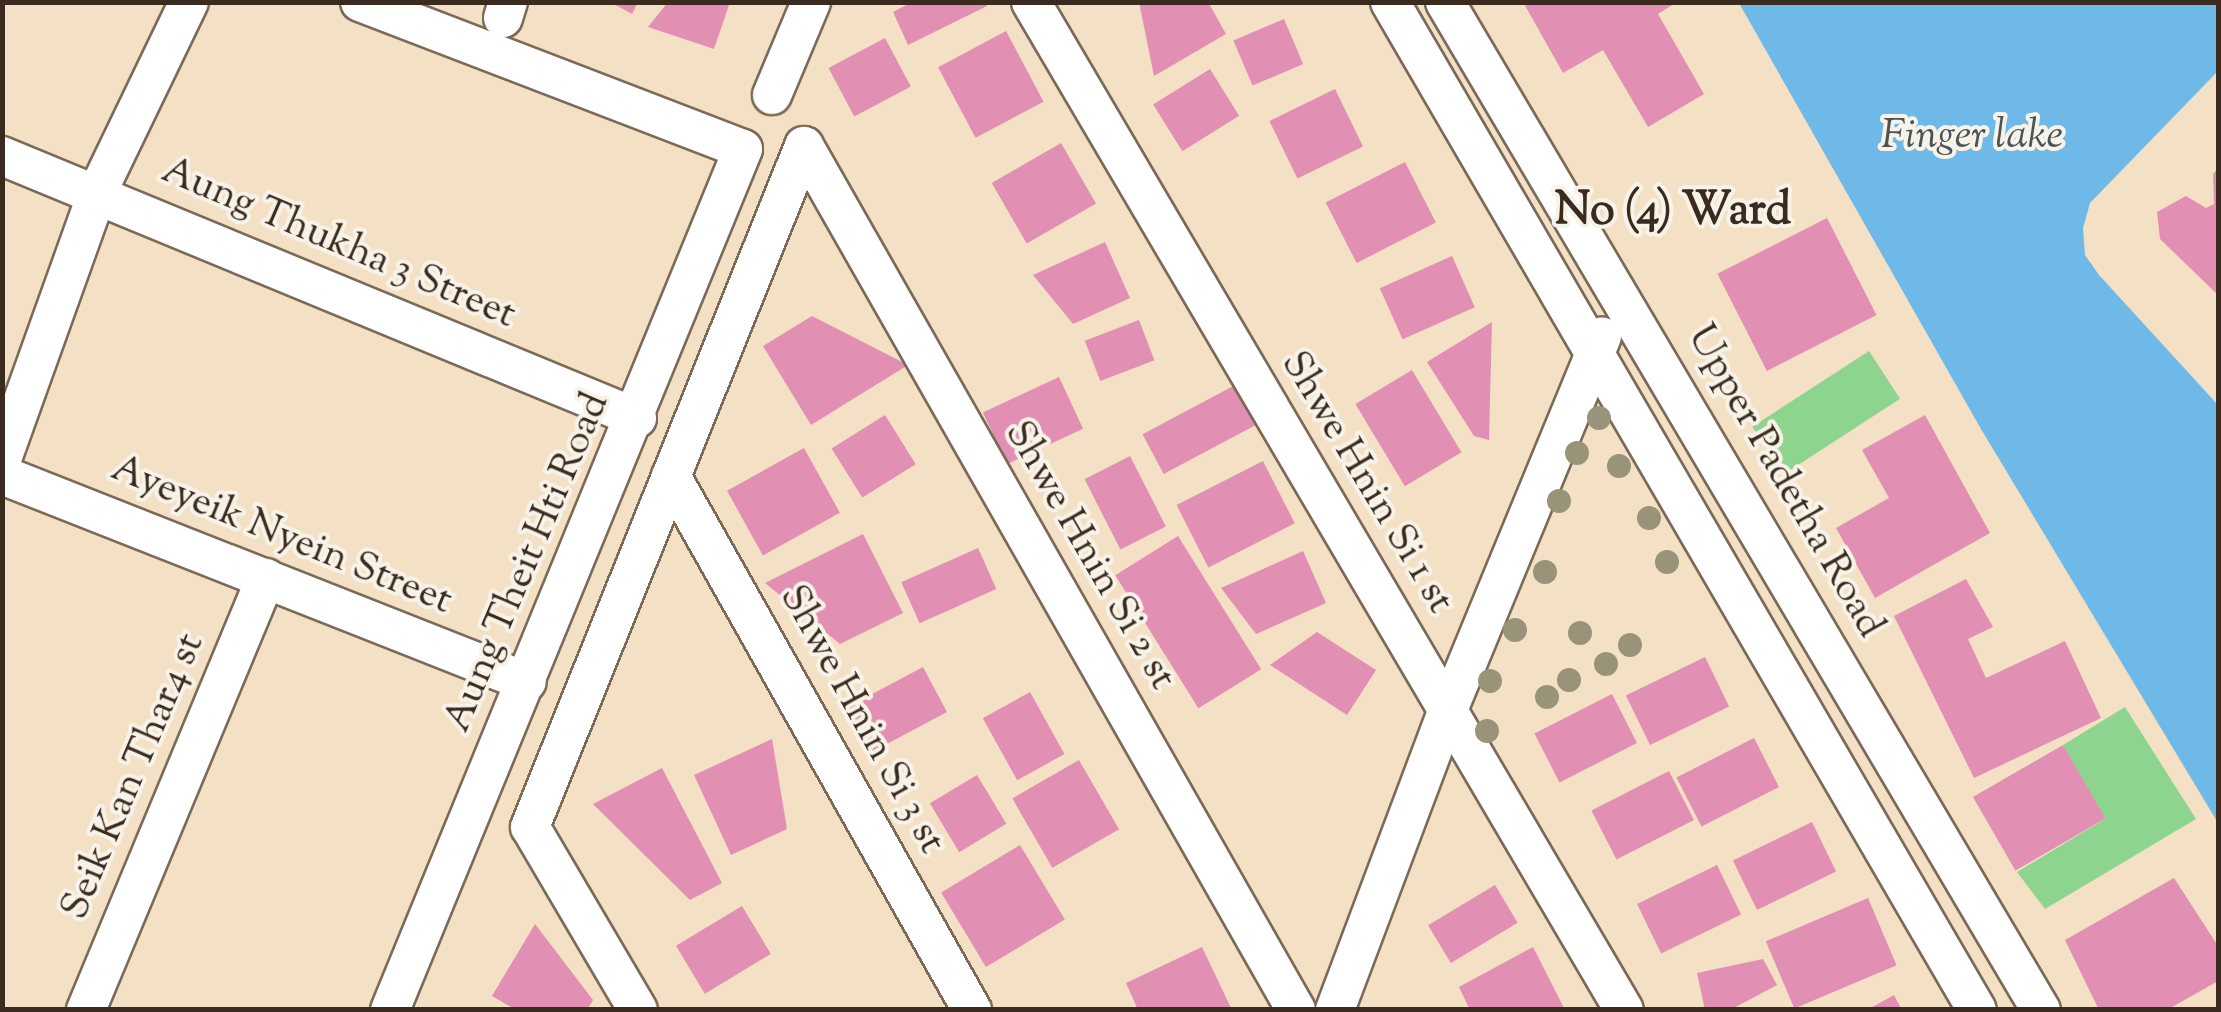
<!DOCTYPE html>
<style>
body{margin:0}
#map{position:relative;width:2221px;height:1012px;overflow:hidden;background:#f3e0c5;font-family:"Sorts Mill Goudy",serif}
div>[style]{position:absolute}
[style*='--x']{left:calc(var(--x)*1px);top:calc(var(--y)*1px);width:calc(var(--w)*1px);rotate:calc(var(--a)*1deg)}
.green>*{inset:0;background:#8dd48f;transform-origin:0 0}
.water>*{inset:0;background:#6eb9e7}
.building>*{inset:0;background:#e18fb3;transform-origin:0 0}
.roads{filter:drop-shadow(2px 0 #7b6a58) drop-shadow(-2px 0 #7b6a58) drop-shadow(0 2px #7b6a58) drop-shadow(0 -2px #7b6a58)}
.minor>*{height:38px;margin:-19px;padding:0 19px;transform-origin:19px;border-radius:19px;background:#fff}
.trees>*{width:24px;height:24px;margin:-12px;border-radius:50%;background:#999379}
span{translate:-50% -50%;white-space:nowrap;text-align:center;line-height:1.15;-webkit-text-stroke:8px #f7f3e8;paint-order:stroke}
.street-label{font-size:40px;color:#3b2a1e}
.water-label{font-size:42px;color:#4a555a;font-style:italic}
.quarter-label{font-size:45px;color:#3b2a1e;font-weight:700}
.frame{position:absolute;inset:0;border:5px solid #3b2a1e;pointer-events:none}
</style>
<div id="map">
<div class="green">
<i style="left:1869px;top:351px;width:57px;height:139px;rotate:57deg"></i>
<i style="clip-path:polygon(2125px 707px,2196px 819px,2045px 909px,2017px 872px,2105px 819px,2063px 745px)"></i>
</div>
<div class="water">
<i style="clip-path:polygon(1739px 3px,2218px 3px,2218px 71px,2090px 203px,2083px 228px,2085px 255px,2099px 275px,2218px 405px,2218px 823px,1981px 429px)"></i>
</div>
<div class="building">
<i style="clip-path:polygon(610px 2px,638px 2px,632px 14px)"></i>
<i style="clip-path:polygon(668px 2px,730px 2px,714px 49px,648px 27px)"></i>
<i style="clip-path:polygon(912px 2px,985px 2px,987px 6px,908px 45px,893px 12px)"></i>
<i style="clip-path:polygon(1139px 2px,1208px 2px,1226px 34px,1154px 76px)"></i>
<i style="clip-path:polygon(1523px 2px,1677px 2px,1658px 14px,1704px 94px,1648px 127px,1603px 50px,1563px 73px)"></i>
<i style="left:1284px;top:19px;width:49px;height:55px;rotate:67deg"></i>
<i style="left:1006px;top:31px;width:80px;height:77px;rotate:62deg"></i>
<i style="left:885px;top:38px;width:55px;height:64px;rotate:62deg"></i>
<i style="left:1210px;top:69px;width:55px;height:67px;rotate:58deg"></i>
<i style="left:1335px;top:89px;width:64px;height:73px;rotate:64deg"></i>
<i style="left:1061px;top:143px;width:70px;height:80px;rotate:60deg"></i>
<i style="left:1405px;top:162px;width:68px;height:89px;rotate:63deg"></i>
<i style="clip-path:polygon(2218px 168px,2218px 295px,2160px 239px,2157px 212px,2186px 196px,2206px 208px,2214px 204px,2213px 174px)"></i>
<i style="left:1827px;top:218px;width:109px;height:123px;rotate:63deg"></i>
<i style="clip-path:polygon(1105px 242px,1130px 298px,1073px 324px,1033px 275px)"></i>
<i style="left:1452px;top:256px;width:56px;height:79px;rotate:66deg"></i>
<i style="clip-path:polygon(812px 316px,908px 365px,811px 425px,763px 346px)"></i>
<i style="left:1139px;top:320px;width:43px;height:58px;rotate:69deg"></i>
<i style="clip-path:polygon(1492px 322px,1489px 440px,1474px 436px,1427px 362px)"></i>
<i style="left:1412px;top:370px;width:96px;height:66px;rotate:59deg"></i>
<i style="left:1059px;top:377px;width:57px;height:84px;rotate:65deg"></i>
<i style="left:1237px;top:384px;width:45px;height:107px;rotate:62deg"></i>
<i style="left:885px;top:415px;width:58px;height:63px;rotate:58deg"></i>
<i style="clip-path:polygon(1925px 415px,1990px 533px,1875px 598px,1836px 528px,1889px 498px,1862px 450px)"></i>
<i style="left:804px;top:448px;width:74px;height:88px;rotate:61deg"></i>
<i style="left:1130px;top:456px;width:79px;height:51px;rotate:63deg"></i>
<i style="left:1263px;top:461px;width:70px;height:97px;rotate:63deg"></i>
<i style="clip-path:polygon(863px 534px,903px 613px,840px 644px,765px 583px)"></i>
<i style="left:1178px;top:536px;width:157px;height:74px;rotate:58deg"></i>
<i style="left:978px;top:548px;width:45px;height:84px;rotate:66deg"></i>
<i style="clip-path:polygon(1303px 551px,1326px 603px,1256px 634px,1221px 588px)"></i>
<i style="clip-path:polygon(1966px 579px,1993px 627px,1968px 639px,1986px 678px,2065px 641px,2101px 718px,1974px 778px,1894px 616px)"></i>
<i style="clip-path:polygon(1317px 632px,1376px 670px,1347px 715px,1270px 665px)"></i>
<i style="left:1705px;top:657px;width:55px;height:88px;rotate:64deg"></i>
<i style="left:923px;top:667px;width:51px;height:91px;rotate:62deg"></i>
<i style="left:1030px;top:692px;width:71px;height:54px;rotate:61deg"></i>
<i style="left:1612px;top:694px;width:55px;height:87px;rotate:63deg"></i>
<i style="left:1754px;top:738px;width:55px;height:87px;rotate:63deg"></i>
<i style="clip-path:polygon(772px 739px,787px 829px,731px 855px,694px 775px)"></i>
<i style="left:2063px;top:745px;width:85px;height:104px;rotate:60deg"></i>
<i style="left:1079px;top:760px;width:80px;height:77px;rotate:60deg"></i>
<i style="clip-path:polygon(662px 768px,722px 883px,690px 900px,593px 804px)"></i>
<i style="left:1669px;top:771px;width:55px;height:87px;rotate:63deg"></i>
<i style="left:977px;top:775px;width:57px;height:55px;rotate:59deg"></i>
<i style="left:1812px;top:822px;width:55px;height:88px;rotate:64deg"></i>
<i style="left:1020px;top:845px;width:87px;height:92px;rotate:59deg"></i>
<i style="left:1717px;top:865px;width:55px;height:89px;rotate:64deg"></i>
<i style="clip-path:polygon(2174px 878px,2218px 946px,2218px 981px,2167px 1010px,2099px 1010px,2065px 940px)"></i>
<i style="left:1495px;top:885px;width:44px;height:78px;rotate:59deg"></i>
<i style="left:1868px;top:898px;width:73px;height:111px;rotate:67deg"></i>
<i style="left:742px;top:906px;width:56px;height:77px;rotate:59deg"></i>
<i style="clip-path:polygon(535px 924px,593px 1000px,587px 1010px,516px 1010px,492px 996px)"></i>
<i style="clip-path:polygon(1202px 947px,1232px 1010px,1138px 1010px,1126px 983px)"></i>
<i style="clip-path:polygon(1533px 947px,1565px 1010px,1470px 1010px,1459px 987px)"></i>
<i style="clip-path:polygon(1763px 959px,1777px 985px,1730px 1010px,1705px 1010px,1697px 973px)"></i>
<i style="clip-path:polygon(1894px 995px,1902px 1010px,1867px 1010px)"></i>
</div>
<div class="roads">
<div class="minor">
<i style="--x:360;--y:2;--w:410;--a:21"></i>
<i style="--x:743;--y:149;--w:931;--a:112.29"></i>
<i style="--x:1031;--y:2;--w:1169;--a:59.53"></i>
<i style="--x:1390;--y:2;--w:1166;--a:59.79"></i>
<i style="--x:1445;--y:2;--w:1171;--a:59.41"></i>
<i style="--x:503;--y:18;--w:17;--a:-73"></i>
<i style="--x:772;--y:95;--w:101;--a:-67.2"></i>
<i style="--x:804;--y:146;--w:994;--a:60.34"></i>
<i style="--x:2;--y:156;--w:687;--a:22.42"></i>
<i style="--x:2;--y:459;--w:282;--a:-70.3"></i>
<i style="--x:97;--y:193;--w:212;--a:-64.3"></i>
<i style="--x:2;--y:475;--w:564;--a:21.52"></i>
<i style="--x:671;--y:476;--w:613;--a:60.59"></i>
<i style="--x:86;--y:1010;--w:468;--a:-67.4"></i>
<i style="--x:638;--y:1010;--w:212;--a:-120.5"></i>
<i style="--x:530;--y:827;--w:734;--a:-68.08"></i>
<i style="--x:1335;--y:1010;--w:321;--a:-69.4"></i>
<i style="--x:1448;--y:710;--w:404;--a:-67.6"></i>
</div>
</div>
<div class="trees">
<i style="left:1599px;top:418px"></i>
<i style="left:1577px;top:453px"></i>
<i style="left:1619px;top:466px"></i>
<i style="left:1559px;top:501px"></i>
<i style="left:1649px;top:518px"></i>
<i style="left:1667px;top:562px"></i>
<i style="left:1545px;top:572px"></i>
<i style="left:1515px;top:630px"></i>
<i style="left:1580px;top:633px"></i>
<i style="left:1630px;top:645px"></i>
<i style="left:1606px;top:664px"></i>
<i style="left:1569px;top:680px"></i>
<i style="left:1490px;top:681px"></i>
<i style="left:1547px;top:697px"></i>
<i style="left:1487px;top:731px"></i>
</div>
<div class="street-label">
<span style="left:338px;top:244px;rotate:23deg">Aung Thukha 3 Street</span>
<span style="left:1784px;top:482px;rotate:60deg">Upper Padetha Road</span>
<span style="left:1366px;top:483px;rotate:59deg">Shwe Hnin Si 1 st</span>
<span style="left:281px;top:536px;rotate:22deg">Ayeyeik Nyein Street</span>
<span style="left:1089px;top:556px;rotate:60deg">Shwe Hnin Si 2 st</span>
<span style="left:528px;top:563px;rotate:-67deg">Aung Theit Hti Road</span>
<span style="left:861px;top:720px;rotate:61deg">Shwe Hnin Si 3 st</span>
<span style="left:134px;top:777px;rotate:-67deg">Seik Kan Thar4 st</span>
</div>
<div class="water-label">
<span style="left:1972px;top:137px">Finger lake</span>
</div>
<div class="quarter-label">
<span style="left:1673px;top:213px">No (4) Ward</span>
</div>
<div class="frame"></div>
</div>
